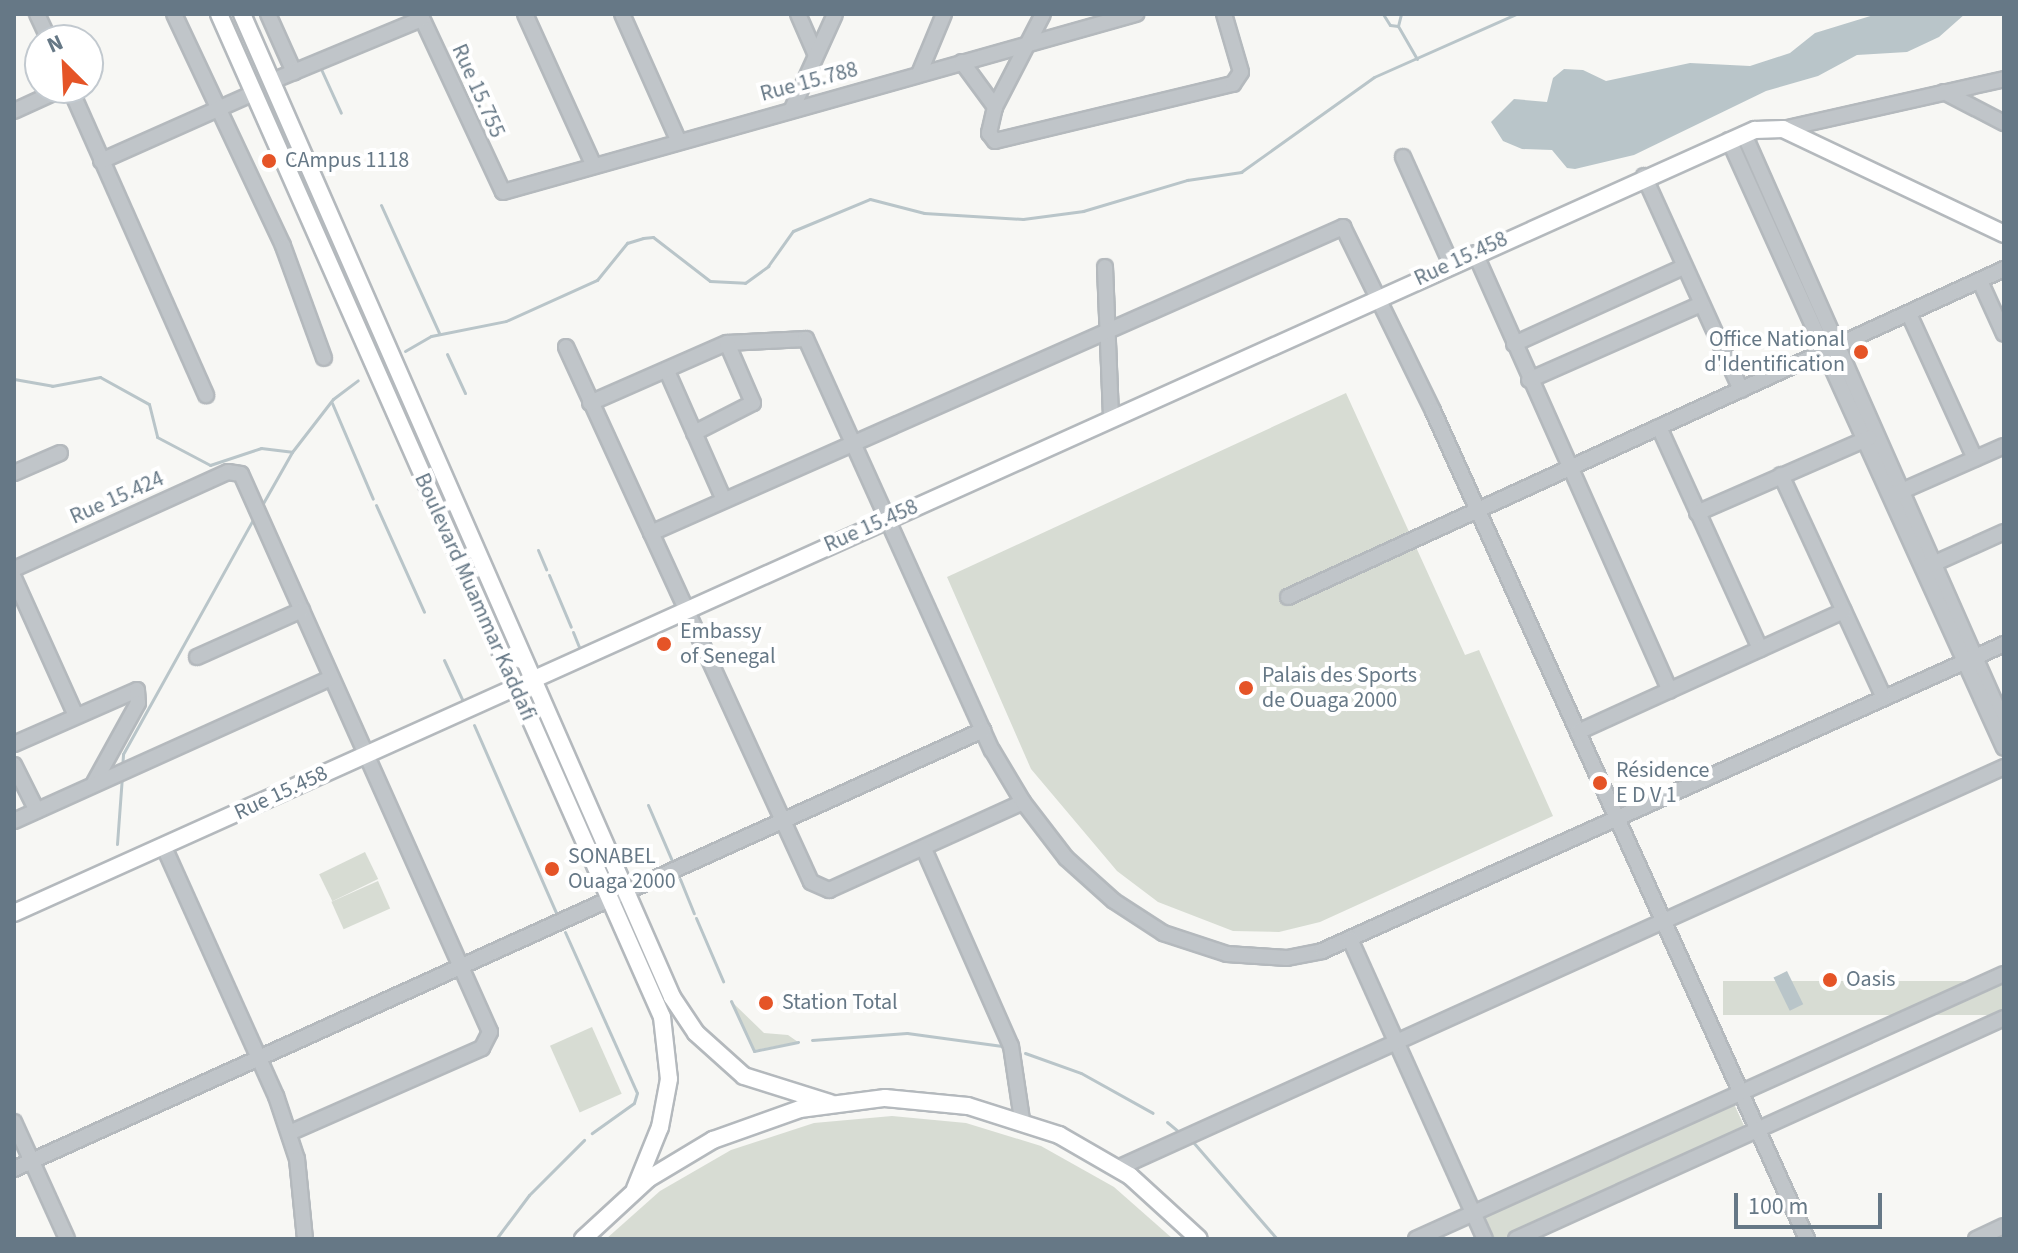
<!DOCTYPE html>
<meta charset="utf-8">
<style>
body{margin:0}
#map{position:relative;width:2018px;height:1253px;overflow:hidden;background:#f7f7f4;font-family:"Source Sans 3",sans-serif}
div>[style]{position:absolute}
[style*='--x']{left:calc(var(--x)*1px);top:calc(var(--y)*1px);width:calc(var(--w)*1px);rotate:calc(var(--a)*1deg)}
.green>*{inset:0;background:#d7dcd3;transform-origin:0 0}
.water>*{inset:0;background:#b9c5c9;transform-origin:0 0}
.stream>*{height:3px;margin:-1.5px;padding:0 1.5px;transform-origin:1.5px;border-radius:1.5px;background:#b9c5c9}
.roads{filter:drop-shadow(2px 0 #b4b9bd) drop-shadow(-2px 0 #b4b9bd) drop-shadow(0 2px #b4b9bd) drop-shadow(0 -2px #b4b9bd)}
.minor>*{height:14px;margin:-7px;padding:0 7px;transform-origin:7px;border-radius:7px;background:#c0c5c9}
.major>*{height:16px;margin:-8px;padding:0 8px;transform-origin:8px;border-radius:8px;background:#fff}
.dots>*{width:22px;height:22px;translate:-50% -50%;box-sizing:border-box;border:4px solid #fff;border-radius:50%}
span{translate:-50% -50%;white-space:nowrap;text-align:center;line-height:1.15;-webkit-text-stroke:8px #fff;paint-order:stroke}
.street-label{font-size:22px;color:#667886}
.poi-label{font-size:22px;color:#667886}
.left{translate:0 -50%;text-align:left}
.right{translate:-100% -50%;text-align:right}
.frame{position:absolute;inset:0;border:16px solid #667886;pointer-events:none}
.north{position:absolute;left:24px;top:24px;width:80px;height:80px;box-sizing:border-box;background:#fff;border:2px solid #c2c9cf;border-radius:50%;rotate:336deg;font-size:22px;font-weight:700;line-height:32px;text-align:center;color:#667886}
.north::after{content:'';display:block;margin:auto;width:28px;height:36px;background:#e55427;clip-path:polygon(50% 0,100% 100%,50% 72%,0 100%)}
.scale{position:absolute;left:1734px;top:1193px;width:148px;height:36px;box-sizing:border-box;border:4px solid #667886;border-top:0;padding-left:10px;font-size:24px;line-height:28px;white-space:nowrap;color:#667886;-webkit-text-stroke:6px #fff;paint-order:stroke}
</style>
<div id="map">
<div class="green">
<i style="clip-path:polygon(1346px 393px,1465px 655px,1479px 650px,1553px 816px,1320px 922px,1279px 932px,1233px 931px,1158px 902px,1117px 871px,1031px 769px,947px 577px)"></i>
<i style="left:365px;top:852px;width:30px;height:51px;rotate:64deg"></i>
<i style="left:378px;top:881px;width:30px;height:51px;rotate:66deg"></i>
<i style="left:2004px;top:981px;width:34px;height:281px;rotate:90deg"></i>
<i style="clip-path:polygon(731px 1001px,764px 1033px,788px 1035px,798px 1042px,755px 1050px)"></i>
<i style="left:592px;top:1027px;width:73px;height:46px;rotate:66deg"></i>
<i style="clip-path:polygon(1734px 1104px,1746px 1130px,1506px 1239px,1494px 1239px,1484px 1217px)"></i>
<i style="clip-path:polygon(892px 1116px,966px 1123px,1041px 1146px,1114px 1187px,1173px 1239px,606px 1239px,660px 1191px,731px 1150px,814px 1123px)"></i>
</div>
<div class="water">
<i style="clip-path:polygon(1877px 14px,1965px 14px,1939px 37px,1907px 52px,1857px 55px,1818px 76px,1766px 91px,1634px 155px,1575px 169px,1567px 168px,1552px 150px,1522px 149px,1503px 141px,1491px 122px,1514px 99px,1547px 102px,1553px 78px,1564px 69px,1583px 70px,1606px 81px,1690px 63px,1750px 66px,1790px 53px,1815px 33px)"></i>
<i style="left:1787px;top:971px;width:37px;height:15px;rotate:64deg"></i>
</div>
<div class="stream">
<i style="--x:1383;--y:14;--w:13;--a:58"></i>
<i style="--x:1390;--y:25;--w:8;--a:7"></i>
<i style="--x:1398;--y:26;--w:38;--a:60"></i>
<i style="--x:1398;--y:26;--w:12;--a:-76"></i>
<i style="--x:321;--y:69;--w:48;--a:65.6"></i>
<i style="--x:381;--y:205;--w:141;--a:65.6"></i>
<i style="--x:405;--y:351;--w:30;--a:-30"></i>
<i style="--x:431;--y:336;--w:76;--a:-11.3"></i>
<i style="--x:506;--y:321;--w:100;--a:-24.3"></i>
<i style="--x:597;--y:280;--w:48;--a:-51"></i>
<i style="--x:627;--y:243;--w:17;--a:-17"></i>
<i style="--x:643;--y:238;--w:10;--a:-6"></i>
<i style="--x:653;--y:237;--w:72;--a:37.7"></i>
<i style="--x:710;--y:281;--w:35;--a:3"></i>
<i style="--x:745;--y:283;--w:29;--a:-36"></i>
<i style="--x:768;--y:266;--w:43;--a:-54.5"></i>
<i style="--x:793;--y:231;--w:83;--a:-22.6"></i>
<i style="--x:870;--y:199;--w:56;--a:14.5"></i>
<i style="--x:924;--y:213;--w:99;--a:3.5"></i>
<i style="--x:1023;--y:219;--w:61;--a:-7.6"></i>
<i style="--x:1083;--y:211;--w:109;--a:-16.6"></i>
<i style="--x:1187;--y:180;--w:55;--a:-8.4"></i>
<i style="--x:1241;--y:172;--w:163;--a:-35.5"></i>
<i style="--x:1374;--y:77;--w:155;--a:-23.9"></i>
<i style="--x:447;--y:354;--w:43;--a:65.2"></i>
<i style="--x:14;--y:379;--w:39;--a:10"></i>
<i style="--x:52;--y:386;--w:49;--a:-10.6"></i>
<i style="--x:100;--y:377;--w:56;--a:28.9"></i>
<i style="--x:149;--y:404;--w:34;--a:76"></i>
<i style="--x:157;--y:437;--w:60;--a:27.8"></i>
<i style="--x:210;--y:465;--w:54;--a:-18.4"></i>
<i style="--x:261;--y:448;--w:31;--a:7"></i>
<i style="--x:332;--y:403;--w:104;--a:66.9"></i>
<i style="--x:262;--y:505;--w:61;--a:-60.5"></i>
<i style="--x:292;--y:452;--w:67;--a:-52.3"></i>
<i style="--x:333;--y:399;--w:31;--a:-37"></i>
<i style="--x:376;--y:505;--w:117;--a:65.8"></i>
<i style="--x:538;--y:550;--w:21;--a:67"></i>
<i style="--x:549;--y:575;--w:56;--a:67.1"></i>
<i style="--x:573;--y:632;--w:18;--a:68"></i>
<i style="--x:444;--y:660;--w:43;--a:65.2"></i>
<i style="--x:474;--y:725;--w:207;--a:66.4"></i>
<i style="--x:122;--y:769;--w:15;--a:-86"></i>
<i style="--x:123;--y:754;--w:270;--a:-61"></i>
<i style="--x:648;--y:805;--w:63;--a:66.7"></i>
<i style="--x:117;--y:844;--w:68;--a:-85.8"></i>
<i style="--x:680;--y:879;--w:37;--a:68"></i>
<i style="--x:696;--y:918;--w:69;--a:66.8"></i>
<i style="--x:565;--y:932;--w:176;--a:65.9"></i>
<i style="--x:637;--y:1093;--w:10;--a:107"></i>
<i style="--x:634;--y:1103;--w:52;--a:144.5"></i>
<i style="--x:731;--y:1001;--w:55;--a:65.3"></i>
<i style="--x:754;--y:1051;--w:45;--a:-11.6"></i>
<i style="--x:812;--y:1040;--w:95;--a:-4.2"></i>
<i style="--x:907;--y:1033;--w:96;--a:7.8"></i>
<i style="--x:1025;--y:1053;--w:59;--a:19.7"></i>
<i style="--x:1081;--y:1073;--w:82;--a:29.1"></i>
<i style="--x:1167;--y:1122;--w:17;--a:40"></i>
<i style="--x:1193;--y:1142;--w:128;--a:49.1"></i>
<i style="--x:496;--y:1239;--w:55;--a:-53.1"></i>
<i style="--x:529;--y:1195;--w:78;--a:-45"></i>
</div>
<div class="roads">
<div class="minor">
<i style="--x:37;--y:14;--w:29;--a:65"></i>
<i style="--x:174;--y:14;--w:256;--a:64.8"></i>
<i style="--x:283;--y:246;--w:119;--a:69.9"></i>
<i style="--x:268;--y:14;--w:64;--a:65.9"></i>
<i style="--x:420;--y:14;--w:196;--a:65"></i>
<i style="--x:503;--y:192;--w:658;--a:-15.71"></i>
<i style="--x:525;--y:14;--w:165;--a:65.6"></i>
<i style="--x:622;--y:14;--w:138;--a:66"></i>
<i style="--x:798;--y:14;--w:43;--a:66.4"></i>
<i style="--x:1043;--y:14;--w:105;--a:117.3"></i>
<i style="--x:995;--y:107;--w:27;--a:103"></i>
<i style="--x:989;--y:133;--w:10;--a:53"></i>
<i style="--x:995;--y:141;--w:245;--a:-13.5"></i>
<i style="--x:1233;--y:84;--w:14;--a:-56"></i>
<i style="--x:1241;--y:72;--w:60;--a:-106.3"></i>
<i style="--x:962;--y:62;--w:56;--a:53.7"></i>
<i style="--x:919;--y:74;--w:65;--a:-67.4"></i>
<i style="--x:272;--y:81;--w:162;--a:-22.5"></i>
<i style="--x:70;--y:88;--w:336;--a:66.1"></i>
<i style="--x:1944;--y:92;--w:68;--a:27.3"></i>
<i style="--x:792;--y:109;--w:104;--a:-65.6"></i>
<i style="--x:14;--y:111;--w:55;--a:-24.7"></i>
<i style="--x:1783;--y:129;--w:227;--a:-12.7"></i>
<i style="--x:1744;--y:134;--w:644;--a:66.18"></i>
<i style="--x:1729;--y:140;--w:667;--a:65.66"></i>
<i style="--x:1403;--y:157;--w:117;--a:65.8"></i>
<i style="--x:101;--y:161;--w:167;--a:-24"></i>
<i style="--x:1644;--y:176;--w:235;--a:65.6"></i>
<i style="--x:1475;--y:253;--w:479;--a:66"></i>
<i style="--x:1105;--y:267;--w:149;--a:87.7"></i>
<i style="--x:1980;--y:281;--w:58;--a:65.6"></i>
<i style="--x:1909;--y:314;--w:159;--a:65.5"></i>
<i style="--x:1514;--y:344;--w:187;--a:-24.4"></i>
<i style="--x:566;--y:347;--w:588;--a:65.39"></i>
<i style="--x:811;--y:882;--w:20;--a:24"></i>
<i style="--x:829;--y:890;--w:213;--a:-24.4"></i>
<i style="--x:667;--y:371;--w:141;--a:66.2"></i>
<i style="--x:1529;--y:380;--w:188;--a:-23.8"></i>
<i style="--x:590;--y:403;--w:150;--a:-23.7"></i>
<i style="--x:727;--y:343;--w:79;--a:-2.9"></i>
<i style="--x:806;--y:339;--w:451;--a:65.7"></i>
<i style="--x:992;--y:750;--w:61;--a:59.2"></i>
<i style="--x:1023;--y:802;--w:71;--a:52.5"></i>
<i style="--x:1066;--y:858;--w:64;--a:41.9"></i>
<i style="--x:1114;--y:901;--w:59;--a:33.1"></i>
<i style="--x:1163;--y:933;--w:67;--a:18.2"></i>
<i style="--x:1227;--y:954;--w:60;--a:3.8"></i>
<i style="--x:1287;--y:958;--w:36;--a:-11"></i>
<i style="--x:1322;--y:951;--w:748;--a:-24.23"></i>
<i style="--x:1659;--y:427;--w:244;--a:65.5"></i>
<i style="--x:694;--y:433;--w:66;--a:-27"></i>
<i style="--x:753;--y:403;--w:65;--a:-113.4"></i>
<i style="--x:14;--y:473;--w:50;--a:-23.5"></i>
<i style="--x:1781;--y:475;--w:243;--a:65.2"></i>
<i style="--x:1895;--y:494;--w:119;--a:-23.8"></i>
<i style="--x:1697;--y:513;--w:188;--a:-23.6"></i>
<i style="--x:651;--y:533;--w:757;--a:-23.85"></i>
<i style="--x:1343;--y:227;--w:205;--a:63.9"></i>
<i style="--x:1433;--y:411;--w:909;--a:65.69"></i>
<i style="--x:1924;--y:568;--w:88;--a:-24.2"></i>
<i style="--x:14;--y:569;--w:235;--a:-24.4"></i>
<i style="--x:228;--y:472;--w:13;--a:9"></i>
<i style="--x:241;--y:474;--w:611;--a:65.95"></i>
<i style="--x:490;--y:1032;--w:18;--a:117"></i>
<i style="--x:482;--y:1048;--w:211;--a:156.2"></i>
<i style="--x:14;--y:578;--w:151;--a:65.8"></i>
<i style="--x:1288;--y:597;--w:788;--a:-24.61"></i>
<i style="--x:197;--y:657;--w:115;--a:-24.1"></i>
<i style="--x:1578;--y:732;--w:292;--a:-24.5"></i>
<i style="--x:14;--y:744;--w:134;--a:-23.7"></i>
<i style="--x:137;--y:690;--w:13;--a:86"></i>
<i style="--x:138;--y:703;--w:91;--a:118.8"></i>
<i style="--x:14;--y:765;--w:51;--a:63.4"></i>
<i style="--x:14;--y:821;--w:348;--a:-24.3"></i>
<i style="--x:164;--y:847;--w:273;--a:65.8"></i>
<i style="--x:276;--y:1096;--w:66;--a:71.6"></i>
<i style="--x:297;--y:1159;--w:80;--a:84.3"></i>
<i style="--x:924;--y:849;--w:215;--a:66.2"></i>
<i style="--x:1011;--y:1046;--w:75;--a:81.5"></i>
<i style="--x:1350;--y:939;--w:329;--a:65.8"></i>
<i style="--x:14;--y:1122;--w:128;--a:65.6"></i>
<i style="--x:1118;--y:1168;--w:973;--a:-24.35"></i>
<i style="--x:14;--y:1169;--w:1064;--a:-24.37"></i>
<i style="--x:1416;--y:1239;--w:645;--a:-24.26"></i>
<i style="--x:1516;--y:1239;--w:536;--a:-24.36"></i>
<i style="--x:1976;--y:1239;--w:31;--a:-25"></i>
</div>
<div class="major">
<i style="--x:219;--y:14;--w:1096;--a:66.17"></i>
<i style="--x:662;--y:1017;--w:62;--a:83.6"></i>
<i style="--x:669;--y:1079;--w:49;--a:100.6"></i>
<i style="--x:660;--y:1127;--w:67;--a:112"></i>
<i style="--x:242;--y:14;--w:1073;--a:66.37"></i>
<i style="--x:672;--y:997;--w:43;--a:56.3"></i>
<i style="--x:696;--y:1033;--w:64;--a:41.9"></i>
<i style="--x:744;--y:1076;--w:90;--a:17.4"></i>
<i style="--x:14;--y:913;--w:1909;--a:-24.22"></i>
<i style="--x:1755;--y:130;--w:28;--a:-2"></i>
<i style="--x:1783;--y:129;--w:245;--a:25.4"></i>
<i style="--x:583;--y:1239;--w:88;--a:-42.7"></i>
<i style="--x:648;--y:1179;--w:76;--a:-31"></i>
<i style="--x:713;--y:1140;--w:92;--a:-19.6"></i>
<i style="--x:800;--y:1109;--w:86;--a:-7.4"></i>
<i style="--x:885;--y:1098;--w:83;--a:5.5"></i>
<i style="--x:968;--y:1106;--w:96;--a:17.7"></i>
<i style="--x:1059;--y:1135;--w:82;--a:30"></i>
<i style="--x:1130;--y:1176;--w:93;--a:42.4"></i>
</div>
</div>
<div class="dots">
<i style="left:269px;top:161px;background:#e55427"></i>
<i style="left:1861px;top:352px;background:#e55427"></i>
<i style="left:664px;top:644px;background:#e55427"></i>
<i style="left:1246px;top:688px;background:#e55427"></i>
<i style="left:1600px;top:783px;background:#e55427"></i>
<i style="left:552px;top:869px;background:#e55427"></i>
<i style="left:1830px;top:980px;background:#e55427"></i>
<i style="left:766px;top:1003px;background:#e55427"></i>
</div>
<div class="street-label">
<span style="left:809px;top:82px;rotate:-15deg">Rue 15.788</span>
<span style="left:478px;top:91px;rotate:66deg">Rue 15.755</span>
<span style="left:1461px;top:259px;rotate:-25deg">Rue 15.458</span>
<span style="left:117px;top:498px;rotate:-24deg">Rue 15.424</span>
<span style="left:871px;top:526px;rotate:-24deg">Rue 15.458</span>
<span style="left:475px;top:597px;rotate:66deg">Boulevard Muammar Kaddafi</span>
<span style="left:281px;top:793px;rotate:-25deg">Rue 15.458</span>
</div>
<div class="poi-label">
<span class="left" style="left:285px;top:161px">CAmpus 1118</span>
<span class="right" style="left:1845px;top:352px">Office National<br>d'Identification</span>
<span class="left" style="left:680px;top:644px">Embassy<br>of Senegal</span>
<span class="left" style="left:1262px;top:688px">Palais des Sports<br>de Ouaga 2000</span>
<span class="left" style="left:1616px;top:783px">Résidence<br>E D V 1</span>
<span class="left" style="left:568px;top:869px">SONABEL<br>Ouaga 2000</span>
<span class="left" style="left:1846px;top:980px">Oasis</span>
<span class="left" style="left:782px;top:1003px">Station Total</span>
</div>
<div class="frame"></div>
<div class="north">N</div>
<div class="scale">100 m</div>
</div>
